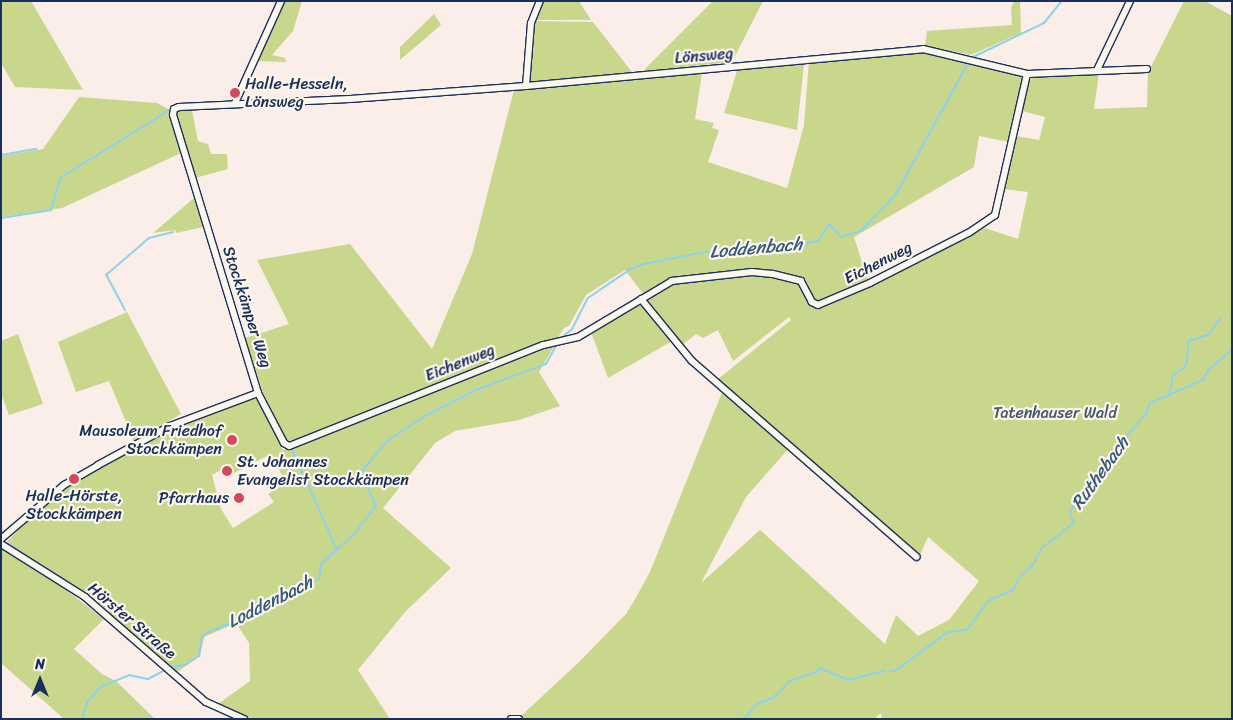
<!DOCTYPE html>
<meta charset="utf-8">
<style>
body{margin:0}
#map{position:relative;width:1233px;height:720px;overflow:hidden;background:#fbede8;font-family:Sriracha,sans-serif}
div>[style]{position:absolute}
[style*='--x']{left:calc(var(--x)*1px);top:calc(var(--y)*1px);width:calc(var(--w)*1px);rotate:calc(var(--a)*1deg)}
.green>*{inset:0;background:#c8d78b}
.stream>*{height:2px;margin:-1px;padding:0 1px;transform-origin:1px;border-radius:1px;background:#8cd2ee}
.roads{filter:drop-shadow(1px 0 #1b2f5e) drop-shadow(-1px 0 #1b2f5e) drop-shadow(0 1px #1b2f5e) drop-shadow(0 -1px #1b2f5e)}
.minor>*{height:6px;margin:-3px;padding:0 3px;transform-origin:3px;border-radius:3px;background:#fbf7ec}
.dots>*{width:14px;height:14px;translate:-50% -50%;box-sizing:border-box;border:2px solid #fbf7ec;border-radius:50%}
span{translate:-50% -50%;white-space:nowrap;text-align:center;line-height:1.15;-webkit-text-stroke:4.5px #fbf7ec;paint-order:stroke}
.street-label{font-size:16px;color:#1b2f5e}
.poi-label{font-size:16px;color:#1b2f5e}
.left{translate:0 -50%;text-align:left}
.right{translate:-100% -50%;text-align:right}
.park-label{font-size:16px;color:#465969}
.water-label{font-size:18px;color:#375882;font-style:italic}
.frame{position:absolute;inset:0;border:2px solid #1b2f5e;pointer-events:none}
.north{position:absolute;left:15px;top:655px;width:50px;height:50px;-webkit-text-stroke:4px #fbf7ec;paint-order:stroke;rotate:0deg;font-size:14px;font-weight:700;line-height:20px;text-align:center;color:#1b2f5e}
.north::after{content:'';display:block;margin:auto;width:18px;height:22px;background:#1b2f5e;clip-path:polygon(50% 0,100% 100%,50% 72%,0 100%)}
</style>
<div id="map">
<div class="green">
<i style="clip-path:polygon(1px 1px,31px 1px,83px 90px,15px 87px,1px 63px)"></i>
<i style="clip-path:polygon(283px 1px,302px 1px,293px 31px,272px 55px,285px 58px,286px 62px,256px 61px)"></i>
<i style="clip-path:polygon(542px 1px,579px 1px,591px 20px,535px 20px)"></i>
<i style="clip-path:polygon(713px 1px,763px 1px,732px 62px,643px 71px)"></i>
<i style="clip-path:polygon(1014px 1px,1020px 1px,1021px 33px,971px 55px,925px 46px,927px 31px,1012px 25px,1011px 8px)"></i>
<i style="clip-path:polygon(1184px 1px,1205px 1px,1232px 16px,1232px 719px,882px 719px,881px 713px,874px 719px,523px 719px,521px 716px,578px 663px,626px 614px,634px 601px,650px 572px,723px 390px,789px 448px,746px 497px,701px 583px,760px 530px,885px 644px,896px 615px,918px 636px,949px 620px,979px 581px,928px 537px,920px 555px,718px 379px,791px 320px,789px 317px,733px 361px,718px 330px,703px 338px,696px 334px,682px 345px,625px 270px,586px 295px,569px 326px,564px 328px,557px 339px,416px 395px,415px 392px,294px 442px,285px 439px,263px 392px,245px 338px,289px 324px,257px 260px,350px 244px,432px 349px,472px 254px,514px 90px,702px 73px,695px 119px,714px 123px,712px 128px,719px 130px,708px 162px,787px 188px,804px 125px,809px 61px,923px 53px,1019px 74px,1024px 79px,1009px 142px,979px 136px,974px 167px,854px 237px,870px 287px,985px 228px,1018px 239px,1028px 192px,1003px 189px,1016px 136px,1039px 140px,1045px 117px,1022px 111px,1028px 81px,1036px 76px,1099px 73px,1094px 109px,1147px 107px,1148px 73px)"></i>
<i style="clip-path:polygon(434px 14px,441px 25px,400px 60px,400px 47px)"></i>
<i style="clip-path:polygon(534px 21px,593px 22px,632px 72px,528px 82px)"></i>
<i style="clip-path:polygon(801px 62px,804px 64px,797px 130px,724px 113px,737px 71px)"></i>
<i style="clip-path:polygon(79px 97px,157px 103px,170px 110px,181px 153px,62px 208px,1px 217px,1px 156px,43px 149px)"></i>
<i style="clip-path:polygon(178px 111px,192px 111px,198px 141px,208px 144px,211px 154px,227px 154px,228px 169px,195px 178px,175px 116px)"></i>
<i style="clip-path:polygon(194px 198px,203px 227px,176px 233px,175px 230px,153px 233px)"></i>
<i style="clip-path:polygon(636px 304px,642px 306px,672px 341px,608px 378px,591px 332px)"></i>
<i style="clip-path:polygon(127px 312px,181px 414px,134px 441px,109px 381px,76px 392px,58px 342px)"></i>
<i style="clip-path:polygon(18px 334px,43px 404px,9px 415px,1px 393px,1px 341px)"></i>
<i style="clip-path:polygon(evenodd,555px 345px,539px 372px,560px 406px,519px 420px,455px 431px,435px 443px,383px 508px,451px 568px,405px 612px,358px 670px,390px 719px,254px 719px,218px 704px,250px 681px,249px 643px,236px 623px,204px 637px,200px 656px,176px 673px,84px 593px,7px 542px,41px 506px,66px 487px,169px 429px,253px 398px,261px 402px,283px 450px,555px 345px,271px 454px,286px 483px,268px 494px,274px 502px,233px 528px,221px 509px,212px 475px,231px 464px,232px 474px,271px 454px)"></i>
<i style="clip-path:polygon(1px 548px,58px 584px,104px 619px,74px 649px,102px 674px,116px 681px,155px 719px,64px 719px,1px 663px)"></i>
</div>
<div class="stream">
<i style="--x:973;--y:57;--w:79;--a:-25.6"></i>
<i style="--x:1044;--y:23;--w:28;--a:-51"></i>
<i style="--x:1;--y:155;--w:36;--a:-10"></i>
<i style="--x:1;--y:218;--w:51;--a:-9.1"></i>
<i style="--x:51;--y:210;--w:33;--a:-74"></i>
<i style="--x:60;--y:178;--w:127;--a:-31.8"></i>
<i style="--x:125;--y:310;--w:40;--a:-118"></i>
<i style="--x:106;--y:275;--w:57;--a:-40.7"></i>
<i style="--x:149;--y:238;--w:25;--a:-14"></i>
<i style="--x:1231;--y:315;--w:1;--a:0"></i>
<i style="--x:561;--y:338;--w:14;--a:-39"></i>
<i style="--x:572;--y:329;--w:35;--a:-63"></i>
<i style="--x:588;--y:298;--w:50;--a:-34.3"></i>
<i style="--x:629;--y:270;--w:16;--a:-22"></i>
<i style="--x:644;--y:264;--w:83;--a:-11.2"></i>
<i style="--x:725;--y:248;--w:79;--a:-2.9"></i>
<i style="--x:804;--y:244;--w:14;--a:-12"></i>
<i style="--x:818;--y:241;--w:20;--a:-57"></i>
<i style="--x:829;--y:224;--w:18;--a:47"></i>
<i style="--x:841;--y:237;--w:21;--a:-17"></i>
<i style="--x:861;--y:231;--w:51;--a:-46.6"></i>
<i style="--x:896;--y:194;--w:149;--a:-61.2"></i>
<i style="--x:1170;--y:393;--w:18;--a:-81"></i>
<i style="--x:1173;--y:375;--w:14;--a:-34"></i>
<i style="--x:1185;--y:367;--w:7;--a:-74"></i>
<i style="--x:1187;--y:360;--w:19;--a:-84"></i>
<i style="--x:1189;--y:341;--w:20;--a:-18"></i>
<i style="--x:1208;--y:335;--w:20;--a:-53"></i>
<i style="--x:292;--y:449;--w:111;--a:66"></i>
<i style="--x:7;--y:543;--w:87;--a:32.8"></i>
<i style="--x:172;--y:667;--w:13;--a:-9"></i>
<i style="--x:185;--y:665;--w:17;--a:-33"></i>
<i style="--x:199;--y:656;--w:19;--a:-81"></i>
<i style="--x:202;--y:637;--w:6;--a:-39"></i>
<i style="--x:207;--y:633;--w:77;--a:-23.6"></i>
<i style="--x:278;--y:602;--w:47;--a:-29.3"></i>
<i style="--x:319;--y:579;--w:15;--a:-82"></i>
<i style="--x:321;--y:564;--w:45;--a:-42.3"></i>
<i style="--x:354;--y:534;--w:36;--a:-52"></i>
<i style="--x:376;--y:506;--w:37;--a:-114"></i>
<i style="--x:361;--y:472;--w:40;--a:-50"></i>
<i style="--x:387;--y:441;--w:45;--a:-33.3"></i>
<i style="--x:425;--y:416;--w:59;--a:-27"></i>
<i style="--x:478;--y:389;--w:72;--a:-20.2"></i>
<i style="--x:546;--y:364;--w:23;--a:-61"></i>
<i style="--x:890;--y:671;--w:5;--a:0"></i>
<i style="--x:895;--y:671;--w:66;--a:-36.3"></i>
<i style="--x:948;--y:632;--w:19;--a:-6"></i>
<i style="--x:967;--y:630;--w:36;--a:-54"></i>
<i style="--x:988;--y:601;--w:27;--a:-24"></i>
<i style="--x:1013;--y:590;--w:13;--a:-63"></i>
<i style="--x:1019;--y:578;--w:18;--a:-43"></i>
<i style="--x:1032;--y:566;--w:19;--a:-62"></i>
<i style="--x:1041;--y:549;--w:42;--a:-38.2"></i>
<i style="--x:1074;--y:523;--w:8;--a:-120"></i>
<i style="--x:1070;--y:516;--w:6;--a:-81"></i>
<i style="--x:1071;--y:510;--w:57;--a:-55.8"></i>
<i style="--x:1103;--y:463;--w:65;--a:-48.7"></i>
<i style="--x:1146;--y:414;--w:12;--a:-70"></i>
<i style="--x:1150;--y:403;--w:58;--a:-23.5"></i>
<i style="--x:1203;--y:380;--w:11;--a:-63"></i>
<i style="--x:1208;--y:370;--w:31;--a:-40"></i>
<i style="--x:82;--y:719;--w:19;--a:-72"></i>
<i style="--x:88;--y:701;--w:18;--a:-49"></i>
<i style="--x:100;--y:687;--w:31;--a:-22"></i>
<i style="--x:129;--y:675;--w:19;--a:12"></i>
<i style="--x:148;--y:679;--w:19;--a:-28"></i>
<i style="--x:744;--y:719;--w:20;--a:-49"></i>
<i style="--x:757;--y:704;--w:17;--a:-21"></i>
<i style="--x:773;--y:698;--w:24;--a:-45"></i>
<i style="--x:790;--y:681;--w:28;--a:-19"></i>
<i style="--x:816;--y:672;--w:6;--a:-45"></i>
<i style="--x:820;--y:668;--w:30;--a:23"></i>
<i style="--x:848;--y:680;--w:38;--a:-14"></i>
</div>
<div class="roads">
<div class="minor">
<i style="--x:1097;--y:70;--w:76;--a:-64.4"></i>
<i style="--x:1027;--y:74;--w:145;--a:102.8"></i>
<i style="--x:995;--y:215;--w:32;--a:146"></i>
<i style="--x:968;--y:233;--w:110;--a:153"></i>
<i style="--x:870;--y:283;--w:56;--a:157.1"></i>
<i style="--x:818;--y:305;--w:7;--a:-153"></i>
<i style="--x:812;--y:302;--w:24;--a:-118"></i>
<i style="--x:801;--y:281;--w:30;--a:-166"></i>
<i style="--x:772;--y:274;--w:20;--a:-174"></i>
<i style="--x:752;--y:272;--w:81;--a:173.6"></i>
<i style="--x:672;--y:281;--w:109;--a:149.2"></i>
<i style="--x:578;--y:337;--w:36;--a:167"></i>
<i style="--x:543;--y:345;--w:273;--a:158.3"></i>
<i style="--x:289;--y:446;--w:6;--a:-149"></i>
<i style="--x:284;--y:443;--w:56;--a:-117.5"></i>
<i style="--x:258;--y:393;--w:291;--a:-107"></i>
<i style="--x:173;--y:115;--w:6;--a:-81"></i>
<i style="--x:174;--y:109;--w:5;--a:-22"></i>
<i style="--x:179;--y:107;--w:171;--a:-2.7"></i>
<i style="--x:350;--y:99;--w:176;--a:-4.2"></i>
<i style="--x:526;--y:86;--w:399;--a:-5.3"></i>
<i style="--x:923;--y:49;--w:107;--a:13.5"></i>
<i style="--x:1027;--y:74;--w:120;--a:-2.4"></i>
<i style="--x:526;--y:86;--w:63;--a:-85.5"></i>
<i style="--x:531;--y:23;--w:24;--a:-68"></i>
<i style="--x:235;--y:103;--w:112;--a:-65.7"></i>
<i style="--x:641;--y:299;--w:80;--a:50.6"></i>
<i style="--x:692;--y:361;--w:298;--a:41.1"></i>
<i style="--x:1;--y:539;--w:83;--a:-40.6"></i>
<i style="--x:64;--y:485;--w:39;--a:-30"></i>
<i style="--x:98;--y:465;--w:82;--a:-28.4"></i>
<i style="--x:170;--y:426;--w:94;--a:-20.6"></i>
<i style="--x:1;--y:544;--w:99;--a:32.2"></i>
<i style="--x:85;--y:597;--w:160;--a:41"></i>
<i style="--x:206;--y:702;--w:42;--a:24.1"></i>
<i style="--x:511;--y:719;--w:8;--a:0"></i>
</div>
</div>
<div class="dots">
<i style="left:235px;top:93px;background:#d1495b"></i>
<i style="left:232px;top:440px;background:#d1495b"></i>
<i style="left:227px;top:471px;background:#d1495b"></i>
<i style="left:74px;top:479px;background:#d1495b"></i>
<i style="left:239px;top:498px;background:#d1495b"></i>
</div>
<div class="street-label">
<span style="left:704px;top:56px;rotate:-5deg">Lönsweg</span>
<span style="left:878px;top:263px;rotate:-27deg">Eichenweg</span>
<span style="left:247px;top:307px;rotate:72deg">Stockkämper Weg</span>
<span style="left:460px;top:363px;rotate:-22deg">Eichenweg</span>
<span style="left:132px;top:621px;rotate:40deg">Hörster Straße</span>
</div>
<div class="poi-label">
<span class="left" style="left:245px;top:93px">Halle-Hesseln,<br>Lönsweg</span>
<span class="right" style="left:222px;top:440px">Mausoleum Friedhof<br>Stockkämpen</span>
<span class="left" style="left:237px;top:471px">St. Johannes<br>Evangelist Stockkämpen</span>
<span style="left:74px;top:505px">Halle-Hörste,<br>Stockkämpen</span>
<span class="right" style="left:229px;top:498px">Pfarrhaus</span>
</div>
<div class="park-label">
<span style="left:1055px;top:413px">Tatenhauser Wald</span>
</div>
<div class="water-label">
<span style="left:756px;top:248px;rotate:-5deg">Loddenbach</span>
<span style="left:1100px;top:473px;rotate:-54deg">Ruthebach</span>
<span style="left:270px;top:602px;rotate:-27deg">Loddenbach</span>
</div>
<div class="frame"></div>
<div class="north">N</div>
</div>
